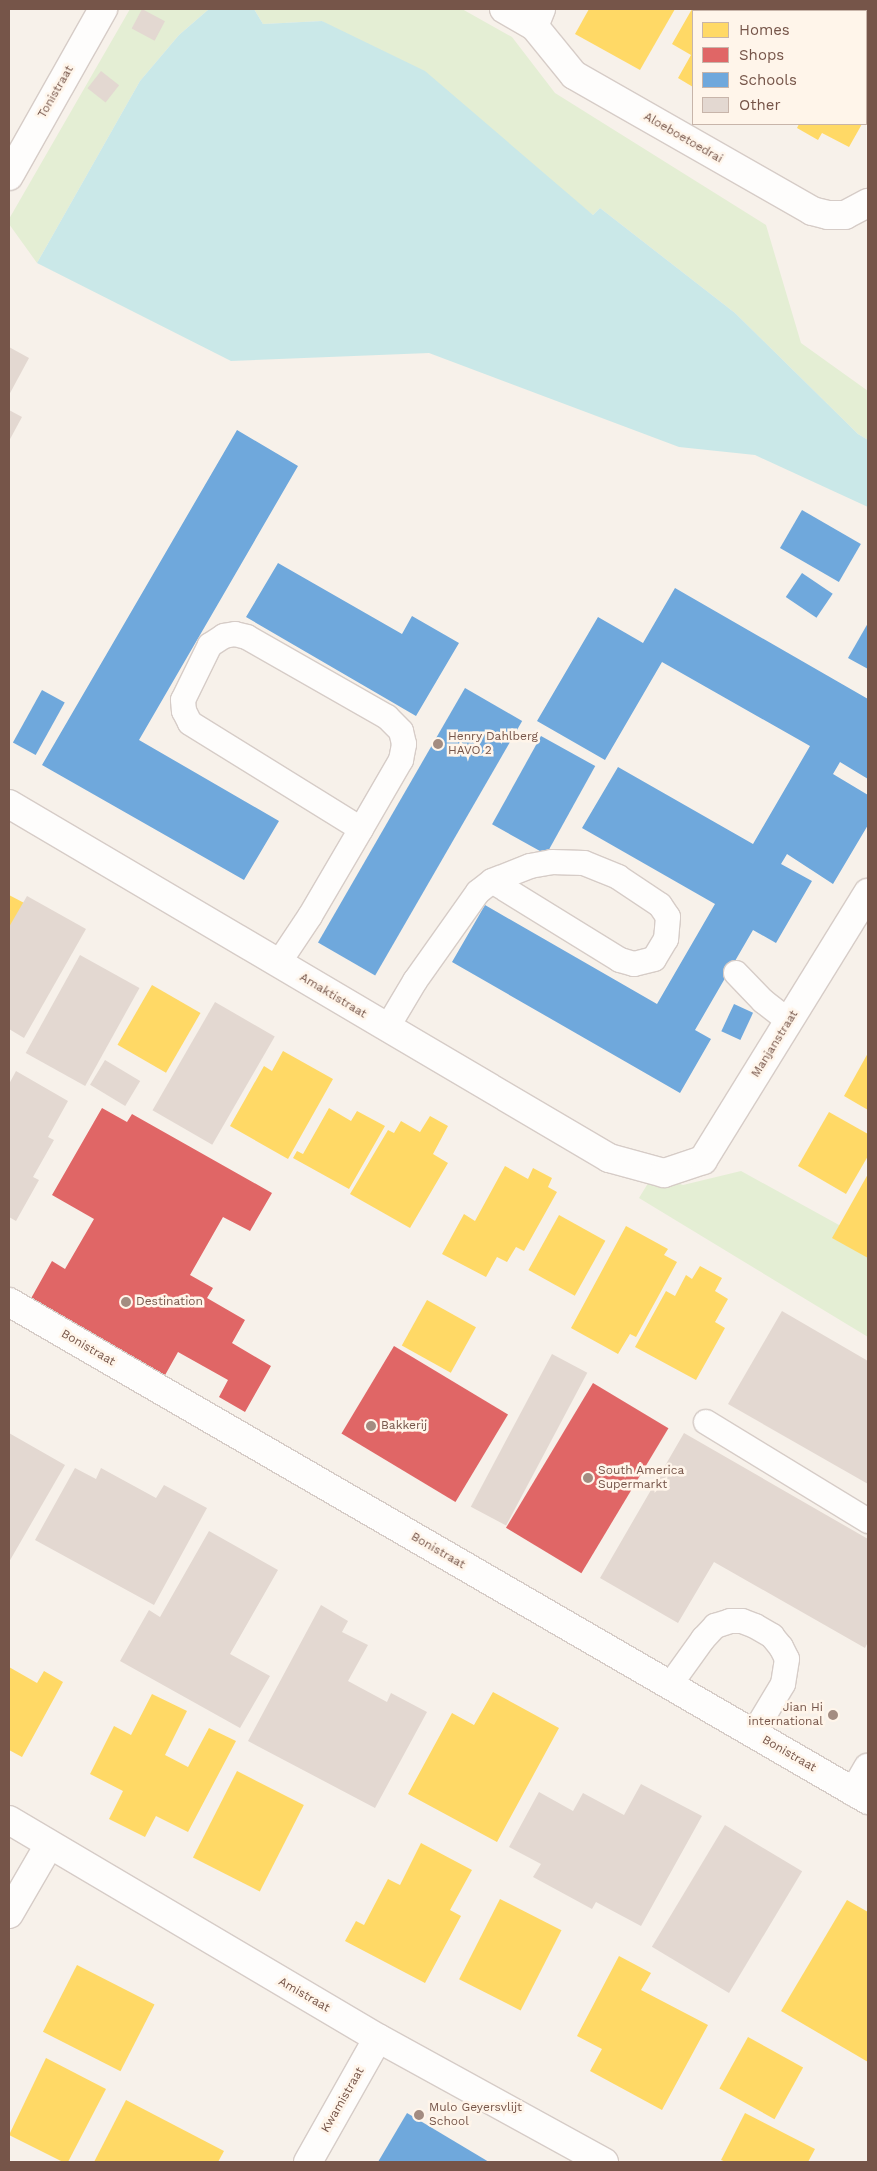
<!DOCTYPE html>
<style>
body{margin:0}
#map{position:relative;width:877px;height:2171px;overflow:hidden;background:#f7f1ea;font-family:"Work Sans",sans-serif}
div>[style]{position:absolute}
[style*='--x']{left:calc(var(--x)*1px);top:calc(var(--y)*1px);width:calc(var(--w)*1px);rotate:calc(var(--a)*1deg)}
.green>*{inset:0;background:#e4eed4}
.water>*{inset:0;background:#cae8e8}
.homes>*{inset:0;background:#ffd966;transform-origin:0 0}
.shops>*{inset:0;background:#e06666;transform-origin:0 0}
.schools>*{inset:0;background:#6fa8dc;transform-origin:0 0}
.building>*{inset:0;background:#e3d8d1;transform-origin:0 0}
.roads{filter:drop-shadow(1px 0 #d6ccc7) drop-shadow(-1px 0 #d6ccc7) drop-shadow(0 1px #d6ccc7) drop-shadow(0 -1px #d6ccc7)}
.lane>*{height:24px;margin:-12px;padding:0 12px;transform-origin:12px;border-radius:12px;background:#fefdfc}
.street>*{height:28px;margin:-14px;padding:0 14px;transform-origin:14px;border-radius:14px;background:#fefdfc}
.secondary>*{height:28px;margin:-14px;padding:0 14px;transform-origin:14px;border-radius:14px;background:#fefdfc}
.dots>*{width:14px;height:14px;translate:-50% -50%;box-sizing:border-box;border:2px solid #fff5ea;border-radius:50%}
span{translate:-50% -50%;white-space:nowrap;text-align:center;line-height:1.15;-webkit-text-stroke:5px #fff5ea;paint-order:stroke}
.street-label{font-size:12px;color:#765549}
.poi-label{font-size:12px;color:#765549}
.left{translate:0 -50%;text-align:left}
.right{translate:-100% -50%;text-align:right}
.frame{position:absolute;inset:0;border:10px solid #765549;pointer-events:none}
.legend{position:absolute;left:692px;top:10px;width:175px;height:115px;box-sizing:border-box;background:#fff5ea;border:1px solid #c8b5aa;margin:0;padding:6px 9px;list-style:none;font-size:15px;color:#765549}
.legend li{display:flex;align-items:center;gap:10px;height:25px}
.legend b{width:25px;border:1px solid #c8b5aa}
</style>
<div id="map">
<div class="green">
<i style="clip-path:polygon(130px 9px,209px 9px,179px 35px,140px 81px,37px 263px,9px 224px,9px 219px)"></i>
<i style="clip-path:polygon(254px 9px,462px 9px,512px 37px,555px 93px,766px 225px,801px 343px,868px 391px,868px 440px,858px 434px,735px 313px,600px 208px,593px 215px,322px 21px,263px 24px)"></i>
<i style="clip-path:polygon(741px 1171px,868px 1241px,868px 1337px,639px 1198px,653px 1175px,683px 1185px)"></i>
</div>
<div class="water">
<i style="clip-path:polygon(209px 9px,254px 9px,263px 24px,322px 21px,425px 71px,593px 215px,600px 208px,735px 313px,858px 434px,868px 440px,868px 507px,755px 455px,679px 447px,429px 353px,231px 361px,37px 263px,140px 81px,179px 35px)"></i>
</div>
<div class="homes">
<i style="clip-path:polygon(589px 9px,675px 9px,640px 70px,575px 34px)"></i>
<i style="clip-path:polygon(692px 9px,732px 9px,737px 11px,693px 11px,693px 87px,678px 78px,691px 55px,672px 44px)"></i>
<i style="clip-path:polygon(810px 9px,868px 9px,868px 42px,866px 40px,866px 11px,814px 11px)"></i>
<i style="left:866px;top:50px;width:2px;height:67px;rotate:27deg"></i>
<i style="clip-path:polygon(799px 124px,862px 124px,849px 147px,822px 133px,818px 140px,797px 128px)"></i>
<i style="clip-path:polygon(9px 895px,28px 905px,9px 939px)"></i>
<i style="left:152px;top:985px;width:56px;height:69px;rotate:30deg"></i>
<i style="clip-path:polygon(283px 1051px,333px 1079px,288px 1159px,230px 1126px,264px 1066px,272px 1071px)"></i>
<i style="clip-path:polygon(868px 1053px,868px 1110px,844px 1096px)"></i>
<i style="clip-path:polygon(329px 1108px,351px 1121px,357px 1111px,385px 1126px,349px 1189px,293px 1158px,297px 1151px,303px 1154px)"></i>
<i style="clip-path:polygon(829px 1112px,868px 1134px,868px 1156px,846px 1194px,798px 1166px)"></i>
<i style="clip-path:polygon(430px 1116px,448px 1126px,433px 1154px,448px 1163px,410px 1228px,350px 1194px,388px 1130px,394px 1133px,401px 1121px,420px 1132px)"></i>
<i style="clip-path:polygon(505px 1166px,528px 1179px,533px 1168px,552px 1178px,548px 1187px,557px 1192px,524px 1251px,516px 1247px,507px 1262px,497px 1257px,486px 1277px,442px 1254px,464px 1214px,475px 1221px)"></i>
<i style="clip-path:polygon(868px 1174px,868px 1258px,832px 1238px)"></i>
<i style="left:559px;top:1215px;width:53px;height:63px;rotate:29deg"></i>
<i style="clip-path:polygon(626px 1226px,668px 1249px,664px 1255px,677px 1262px,636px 1337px,630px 1334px,618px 1354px,571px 1328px)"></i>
<i style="clip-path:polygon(700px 1266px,722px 1278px,715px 1291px,728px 1299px,715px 1322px,725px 1328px,696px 1380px,635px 1347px,666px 1291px,675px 1296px,686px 1275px,692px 1279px)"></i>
<i style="left:427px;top:1300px;width:56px;height:52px;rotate:29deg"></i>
<i style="clip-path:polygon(9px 1667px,37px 1683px,44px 1671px,63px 1682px,22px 1757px,9px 1750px)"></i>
<i style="clip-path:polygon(493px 1692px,559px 1728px,497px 1842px,408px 1794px,452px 1713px,474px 1725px)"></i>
<i style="clip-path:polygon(152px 1694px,187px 1711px,165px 1755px,188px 1767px,209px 1728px,236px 1741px,188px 1832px,156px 1816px,145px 1837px,109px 1819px,123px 1791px,90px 1774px,114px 1726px,131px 1735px)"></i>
<i style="left:237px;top:1771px;width:75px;height:97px;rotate:27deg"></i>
<i style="clip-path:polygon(421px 1843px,472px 1870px,450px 1910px,461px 1916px,425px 1983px,345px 1941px,356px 1921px,364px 1925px,388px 1879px,400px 1885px)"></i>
<i style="left:500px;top:1899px;width:69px;height:90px;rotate:27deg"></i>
<i style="clip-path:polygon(847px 1900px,868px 1912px,868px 2062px,781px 2011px)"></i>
<i style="clip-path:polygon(619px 1956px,651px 1973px,641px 1990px,708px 2025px,662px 2110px,590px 2071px,602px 2049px,577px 2036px)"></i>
<i style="left:77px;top:1965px;width:87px;height:75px;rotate:27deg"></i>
<i style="left:748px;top:2037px;width:63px;height:59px;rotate:29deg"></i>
<i style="clip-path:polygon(46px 2058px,106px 2089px,68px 2162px,63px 2162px,9px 2135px)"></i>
<i style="clip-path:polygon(126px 2100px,224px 2151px,218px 2162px,94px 2162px)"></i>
<i style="clip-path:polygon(745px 2113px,815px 2149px,808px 2162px,726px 2162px,721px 2160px)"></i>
</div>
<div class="shops">
<i style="clip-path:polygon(102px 1108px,127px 1122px,132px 1114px,272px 1193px,250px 1231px,223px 1217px,190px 1275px,213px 1288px,207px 1298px,245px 1320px,232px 1343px,271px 1366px,245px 1412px,219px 1397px,228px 1380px,178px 1352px,164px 1377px,29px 1302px,52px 1261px,65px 1269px,94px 1219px,52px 1195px)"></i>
<i style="left:394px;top:1346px;width:133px;height:102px;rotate:31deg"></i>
<i style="left:593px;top:1383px;width:88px;height:169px;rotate:31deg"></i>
</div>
<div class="schools">
<i style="clip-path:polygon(237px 430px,298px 466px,139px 740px,279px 821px,244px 880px,42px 765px)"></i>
<i style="left:802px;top:510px;width:68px;height:44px;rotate:30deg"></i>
<i style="clip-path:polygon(278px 563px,402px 634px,412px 616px,459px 643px,416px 716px,246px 617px)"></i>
<i style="left:802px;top:573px;width:37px;height:29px;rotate:34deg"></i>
<i style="clip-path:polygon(675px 588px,868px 699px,868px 779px,840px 762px,833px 774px,868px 795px,868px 825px,833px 884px,787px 854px,781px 864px,812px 881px,776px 943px,753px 930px,695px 1030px,711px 1039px,680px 1093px,452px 962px,485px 905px,657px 1004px,715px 904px,582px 828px,618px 767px,753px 844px,810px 746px,662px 662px,605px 760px,537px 721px,598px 617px,643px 643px)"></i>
<i style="clip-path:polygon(868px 623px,868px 669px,848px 658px)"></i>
<i style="left:465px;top:688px;width:66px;height:294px;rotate:30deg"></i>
<i style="left:42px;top:690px;width:26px;height:60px;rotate:29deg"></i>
<i style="left:541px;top:736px;width:62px;height:101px;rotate:29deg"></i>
<i style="left:734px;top:1004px;width:21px;height:30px;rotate:25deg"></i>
<i style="clip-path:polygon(407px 2113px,489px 2162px,378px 2162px)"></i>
</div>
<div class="building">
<i style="left:142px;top:9px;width:26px;height:22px;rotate:28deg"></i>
<i style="left:101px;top:71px;width:23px;height:22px;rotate:38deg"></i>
<i style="clip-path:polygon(9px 347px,29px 358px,9px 395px)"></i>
<i style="clip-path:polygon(9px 410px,22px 417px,9px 441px)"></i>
<i style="clip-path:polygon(27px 896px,86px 929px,24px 1038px,9px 1029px,9px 927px)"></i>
<i style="left:80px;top:955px;width:68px;height:112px;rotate:29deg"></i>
<i style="left:215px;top:1002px;width:69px;height:125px;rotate:30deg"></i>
<i style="left:105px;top:1060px;width:41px;height:29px;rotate:31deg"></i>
<i style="clip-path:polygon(16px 1071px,68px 1101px,48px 1137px,54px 1140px,33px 1177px,39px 1180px,16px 1221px,9px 1217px,9px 1084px)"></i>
<i style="clip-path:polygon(782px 1311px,868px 1361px,868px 1484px,728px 1404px)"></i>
<i style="left:552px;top:1354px;width:40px;height:173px;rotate:28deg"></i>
<i style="clip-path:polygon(9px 1433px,65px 1465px,9px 1562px)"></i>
<i style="clip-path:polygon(684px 1433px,868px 1539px,868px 1642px,865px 1648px,714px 1562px,678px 1623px,600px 1578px)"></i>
<i style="clip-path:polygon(75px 1468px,96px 1479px,101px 1468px,156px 1498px,164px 1485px,207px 1508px,154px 1605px,35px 1540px)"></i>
<i style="clip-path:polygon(209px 1531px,278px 1570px,230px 1654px,270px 1676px,240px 1728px,120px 1661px,149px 1610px,160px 1617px)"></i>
<i style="clip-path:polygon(321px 1605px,348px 1621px,342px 1632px,368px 1645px,348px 1681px,387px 1702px,391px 1693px,427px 1712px,375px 1808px,248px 1741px)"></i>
<i style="clip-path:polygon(641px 1784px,702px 1816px,641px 1926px,596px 1902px,592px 1909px,533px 1877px,541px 1864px,509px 1847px,539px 1792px,573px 1811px,583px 1793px,624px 1815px)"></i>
<i style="left:725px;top:1825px;width:90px;height:142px;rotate:31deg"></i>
</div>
<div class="roads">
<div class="lane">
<i style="--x:278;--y:964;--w:58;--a:-56.3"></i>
<i style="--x:310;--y:916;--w:101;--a:-59.6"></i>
<i style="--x:361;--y:829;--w:80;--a:-59.9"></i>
<i style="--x:401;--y:760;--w:16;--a:-79"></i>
<i style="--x:404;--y:744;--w:13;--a:-103"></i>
<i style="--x:401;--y:731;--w:20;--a:-135"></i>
<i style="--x:387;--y:717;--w:161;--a:-150.3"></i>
<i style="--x:247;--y:637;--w:12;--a:-166"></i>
<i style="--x:235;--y:634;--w:11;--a:170"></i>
<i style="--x:224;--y:636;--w:17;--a:147"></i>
<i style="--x:210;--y:645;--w:61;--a:116.1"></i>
<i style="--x:183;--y:700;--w:11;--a:85"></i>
<i style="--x:184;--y:711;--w:13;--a:63"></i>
<i style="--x:190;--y:723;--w:201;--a:31.8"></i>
<i style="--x:736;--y:973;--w:39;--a:46"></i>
<i style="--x:763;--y:1001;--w:33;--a:38"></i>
<i style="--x:387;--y:1028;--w:55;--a:-59.2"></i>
<i style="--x:415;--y:981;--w:109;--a:-54.7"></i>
<i style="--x:478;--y:892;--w:18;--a:-38"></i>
<i style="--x:492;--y:881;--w:41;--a:-21.5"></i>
<i style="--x:530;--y:866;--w:22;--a:-10"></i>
<i style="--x:552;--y:862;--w:32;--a:2"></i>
<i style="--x:584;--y:863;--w:37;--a:22"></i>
<i style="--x:618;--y:877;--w:50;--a:33.7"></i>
<i style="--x:660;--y:905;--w:14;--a:56"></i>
<i style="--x:668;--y:917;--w:22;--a:95"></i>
<i style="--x:666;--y:939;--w:23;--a:121"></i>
<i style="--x:654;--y:959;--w:21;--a:166"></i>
<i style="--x:634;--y:964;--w:15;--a:-164"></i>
<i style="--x:620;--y:960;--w:150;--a:-148.3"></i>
<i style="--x:706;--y:1422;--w:190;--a:31.4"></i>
<i style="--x:670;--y:1685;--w:57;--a:-54.3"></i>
<i style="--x:703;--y:1639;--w:18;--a:-47"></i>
<i style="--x:715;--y:1626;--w:16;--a:-18"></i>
<i style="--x:730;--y:1621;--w:12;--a:0"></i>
<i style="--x:742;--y:1621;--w:14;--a:21"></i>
<i style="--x:755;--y:1626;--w:20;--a:30"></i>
<i style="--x:772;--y:1636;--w:14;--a:51"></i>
<i style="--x:781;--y:1647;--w:13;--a:63"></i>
<i style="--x:787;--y:1659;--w:25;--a:99"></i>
<i style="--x:783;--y:1684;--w:58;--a:121"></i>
</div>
<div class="street">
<i style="--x:504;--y:9;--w:34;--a:30"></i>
<i style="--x:541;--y:9;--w:18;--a:112"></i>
<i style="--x:534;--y:26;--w:63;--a:50.8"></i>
<i style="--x:574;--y:75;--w:274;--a:29.7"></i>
<i style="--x:812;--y:211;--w:16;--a:14"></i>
<i style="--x:828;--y:215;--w:17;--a:0"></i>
<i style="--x:845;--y:215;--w:26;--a:-28"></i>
<i style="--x:9;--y:176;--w:192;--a:-60.6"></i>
<i style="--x:9;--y:804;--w:697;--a:30.54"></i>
<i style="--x:609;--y:1158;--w:57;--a:15.3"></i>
<i style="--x:664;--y:1173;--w:41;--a:-18.4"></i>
<i style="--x:703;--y:1160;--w:314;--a:-58.3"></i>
<i style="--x:854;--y:1792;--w:28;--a:-60"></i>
<i style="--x:9;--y:1820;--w:429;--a:30.6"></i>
<i style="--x:378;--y:2038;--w:258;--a:28.8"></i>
<i style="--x:9;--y:1914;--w:80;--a:-59.9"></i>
<i style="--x:308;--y:2162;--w:142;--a:-60.6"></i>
</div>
<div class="secondary">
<i style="--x:9;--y:1302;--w:993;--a:30.1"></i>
</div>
</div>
<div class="dots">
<i style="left:438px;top:744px;background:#a38c81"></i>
<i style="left:126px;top:1302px;background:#a38c81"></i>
<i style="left:371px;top:1426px;background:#a38c81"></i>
<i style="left:588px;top:1478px;background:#a38c81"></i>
<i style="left:833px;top:1715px;background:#a38c81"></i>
<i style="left:419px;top:2115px;background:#a38c81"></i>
</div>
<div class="street-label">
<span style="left:56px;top:92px;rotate:-60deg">Tonistraat</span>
<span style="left:683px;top:138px;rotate:30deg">Aloeboetoedrai</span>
<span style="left:333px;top:996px;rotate:31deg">Amaktistraat</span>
<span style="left:775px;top:1044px;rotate:-58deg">Manjanstraat</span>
<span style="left:88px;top:1348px;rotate:30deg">Bonistraat</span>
<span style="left:438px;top:1551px;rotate:30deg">Bonistraat</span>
<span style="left:789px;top:1754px;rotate:30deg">Bonistraat</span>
<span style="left:304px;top:1995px;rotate:30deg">Amistraat</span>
<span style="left:343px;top:2100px;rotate:-60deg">Kwamistraat</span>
</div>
<div class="poi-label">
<span class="left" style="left:448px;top:744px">Henry Dahlberg<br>HAVO 2</span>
<span class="left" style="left:136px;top:1302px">Destination</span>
<span class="left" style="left:381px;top:1426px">Bakkerij</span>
<span class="left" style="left:598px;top:1478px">South America<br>Supermarkt</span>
<span class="right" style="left:823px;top:1715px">Jian Hi<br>international</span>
<span class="left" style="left:429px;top:2115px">Mulo Geyersvlijt<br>School</span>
</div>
<div class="frame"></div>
<ul class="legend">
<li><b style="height:14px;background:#ffd966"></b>Homes</li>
<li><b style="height:14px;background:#e06666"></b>Shops</li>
<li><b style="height:14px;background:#6fa8dc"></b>Schools</li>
<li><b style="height:14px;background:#e3d8d1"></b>Other</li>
</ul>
</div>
